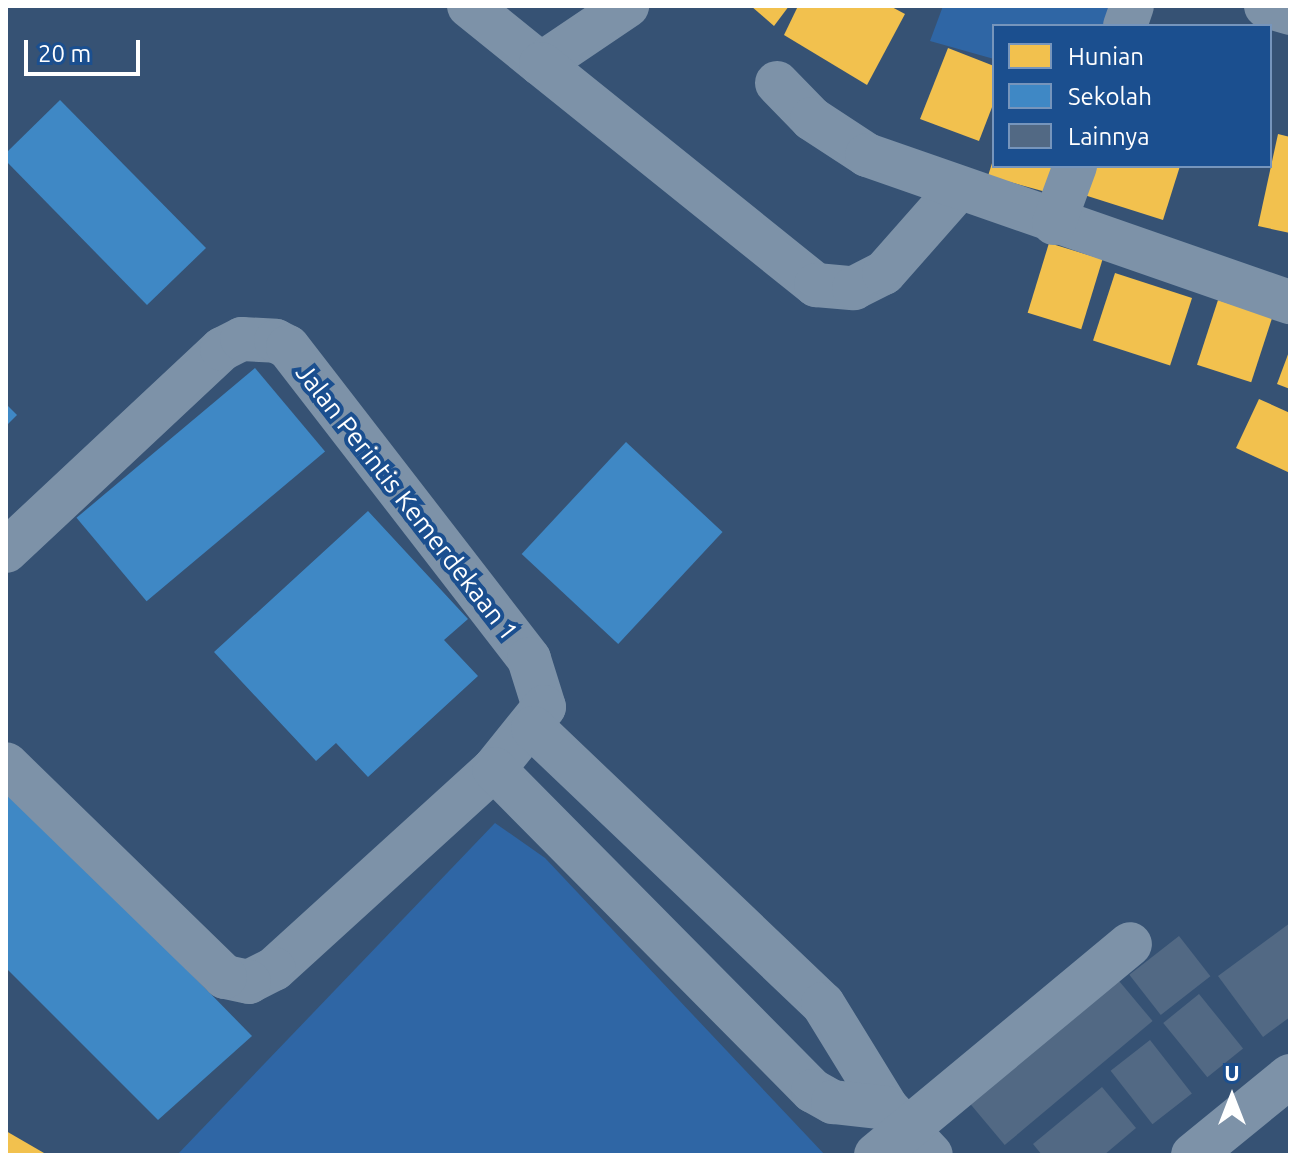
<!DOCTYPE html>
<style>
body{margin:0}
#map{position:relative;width:1296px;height:1161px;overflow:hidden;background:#365274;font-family:Ubuntu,sans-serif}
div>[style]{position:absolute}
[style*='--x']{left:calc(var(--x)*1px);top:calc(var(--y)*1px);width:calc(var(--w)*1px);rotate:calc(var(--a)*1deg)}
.green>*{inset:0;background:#2f66a5}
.homes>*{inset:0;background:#f2c14e;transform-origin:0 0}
.schools>*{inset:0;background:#3f88c5;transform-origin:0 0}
.building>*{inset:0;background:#526984;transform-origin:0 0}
.minor>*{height:44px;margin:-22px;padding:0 22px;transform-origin:22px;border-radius:22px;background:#7d92a8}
span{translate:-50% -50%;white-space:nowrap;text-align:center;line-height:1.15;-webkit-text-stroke:8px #1b4f8f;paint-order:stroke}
.street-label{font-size:26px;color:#fff}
.frame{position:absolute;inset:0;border:8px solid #fff;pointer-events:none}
.legend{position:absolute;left:992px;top:24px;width:280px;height:144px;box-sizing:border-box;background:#1b4f8f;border:2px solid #7695bc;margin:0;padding:10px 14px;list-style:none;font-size:24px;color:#fff}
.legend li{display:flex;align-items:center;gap:16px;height:40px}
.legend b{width:40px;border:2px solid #7695bc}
.north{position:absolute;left:1192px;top:1057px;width:80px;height:80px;-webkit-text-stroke:6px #1b4f8f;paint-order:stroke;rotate:0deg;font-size:22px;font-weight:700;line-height:32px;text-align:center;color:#fff}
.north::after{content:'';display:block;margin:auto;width:28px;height:36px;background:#fff;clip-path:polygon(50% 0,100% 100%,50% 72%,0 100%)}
.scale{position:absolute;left:24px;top:40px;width:116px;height:36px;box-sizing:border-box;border:4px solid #fff;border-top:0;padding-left:10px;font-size:24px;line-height:28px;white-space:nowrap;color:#fff;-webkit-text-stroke:6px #1b4f8f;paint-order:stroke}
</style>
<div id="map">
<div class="green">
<i style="clip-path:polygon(943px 6px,1122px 6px,1116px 26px,994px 26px,994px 59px,930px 41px)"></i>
<i style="clip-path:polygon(495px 823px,545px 858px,825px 1155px,177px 1155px)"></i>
</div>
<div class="homes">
<i style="clip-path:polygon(751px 6px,789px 6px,774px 26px)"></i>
<i style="clip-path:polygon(798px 6px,890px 6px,905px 14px,867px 85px,784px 35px)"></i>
<i style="clip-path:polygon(948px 48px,994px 66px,994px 102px,979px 141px,920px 119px)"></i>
<i style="clip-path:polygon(1278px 134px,1290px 137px,1290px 233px,1258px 226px)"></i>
<i style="clip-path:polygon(993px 160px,994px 166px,1065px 166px,1057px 195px,988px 176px)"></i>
<i style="clip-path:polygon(1086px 166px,1180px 166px,1163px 220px,1078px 193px)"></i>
<i style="left:1049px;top:243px;width:56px;height:73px;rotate:17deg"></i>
<i style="left:1115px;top:273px;width:81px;height:71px;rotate:18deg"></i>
<i style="left:1218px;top:300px;width:57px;height:68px;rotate:18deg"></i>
<i style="clip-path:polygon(1290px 349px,1290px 389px,1277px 384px)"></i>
<i style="clip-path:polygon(1259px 399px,1290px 413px,1290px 473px,1236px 448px)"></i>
<i style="clip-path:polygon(6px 1131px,44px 1153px,43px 1155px,6px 1155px)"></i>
</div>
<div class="schools">
<i style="clip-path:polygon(60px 100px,206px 248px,147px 305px,6px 161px,6px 153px)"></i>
<i style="left:255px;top:368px;width:109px;height:233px;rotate:50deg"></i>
<i style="clip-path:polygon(6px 404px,17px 415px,6px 426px)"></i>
<i style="left:626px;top:442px;width:132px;height:153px;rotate:43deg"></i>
<i style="clip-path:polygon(368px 511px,468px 619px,444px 640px,478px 676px,368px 777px,336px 743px,316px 761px,214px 652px)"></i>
<i style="clip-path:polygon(6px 785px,252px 1036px,158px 1120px,6px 968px)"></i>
</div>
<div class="building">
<i style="clip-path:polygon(1290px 923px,1290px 1017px,1263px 1037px,1218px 976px)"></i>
<i style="left:1179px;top:936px;width:51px;height:63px;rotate:52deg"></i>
<i style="left:1114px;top:975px;width:60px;height:193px;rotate:50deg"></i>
<i style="left:1199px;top:994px;width:70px;height:46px;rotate:51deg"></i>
<i style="left:1150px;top:1040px;width:68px;height:50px;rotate:52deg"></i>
<i style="clip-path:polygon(1102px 1087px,1136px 1128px,1104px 1155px,1042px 1155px,1033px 1144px)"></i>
</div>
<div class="minor">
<i style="--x:469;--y:6;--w:92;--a:38.9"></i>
<i style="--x:541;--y:64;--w:104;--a:-34"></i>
<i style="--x:1266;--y:6;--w:25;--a:16"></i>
<i style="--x:1125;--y:26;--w:21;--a:-71"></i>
<i style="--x:541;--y:64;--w:353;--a:38.8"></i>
<i style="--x:816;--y:285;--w:38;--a:5"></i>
<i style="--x:854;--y:288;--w:34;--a:-27"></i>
<i style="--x:884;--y:273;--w:112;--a:-48.6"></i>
<i style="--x:777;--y:83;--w:50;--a:45.8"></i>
<i style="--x:812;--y:119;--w:66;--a:33.2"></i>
<i style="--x:867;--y:155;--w:448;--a:19.2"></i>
<i style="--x:1054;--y:223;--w:61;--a:-69.8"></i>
<i style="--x:6;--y:551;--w:296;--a:-43.1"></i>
<i style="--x:222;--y:349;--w:22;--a:-27"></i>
<i style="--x:242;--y:339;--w:34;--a:3"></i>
<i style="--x:276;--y:341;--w:13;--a:27"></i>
<i style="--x:288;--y:347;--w:394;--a:52.3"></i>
<i style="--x:529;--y:659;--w:50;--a:72.6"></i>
<i style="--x:544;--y:707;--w:80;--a:128.9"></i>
<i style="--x:494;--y:769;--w:297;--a:137.7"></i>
<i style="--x:274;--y:969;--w:28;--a:153"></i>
<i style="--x:249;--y:982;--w:25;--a:-168"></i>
<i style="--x:225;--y:977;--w:305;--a:-135.8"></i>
<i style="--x:533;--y:728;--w:400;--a:43.6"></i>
<i style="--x:823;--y:1004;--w:122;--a:58.4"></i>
<i style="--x:887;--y:1108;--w:64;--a:46.9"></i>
<i style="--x:494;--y:769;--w:453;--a:45.3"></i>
<i style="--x:813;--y:1091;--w:23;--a:29"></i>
<i style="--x:833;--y:1102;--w:54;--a:6.3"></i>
<i style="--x:876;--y:1155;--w:330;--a:-39.7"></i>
<i style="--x:1193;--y:1155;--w:125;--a:-39.2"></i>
</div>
<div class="street-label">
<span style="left:407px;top:502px;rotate:52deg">Jalan Perintis Kemerdekaan 1</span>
</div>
<div class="frame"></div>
<ul class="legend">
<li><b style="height:22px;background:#f2c14e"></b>Hunian</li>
<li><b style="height:22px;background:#3f88c5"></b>Sekolah</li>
<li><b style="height:22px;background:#526984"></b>Lainnya</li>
</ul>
<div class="north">U</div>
<div class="scale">20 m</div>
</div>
